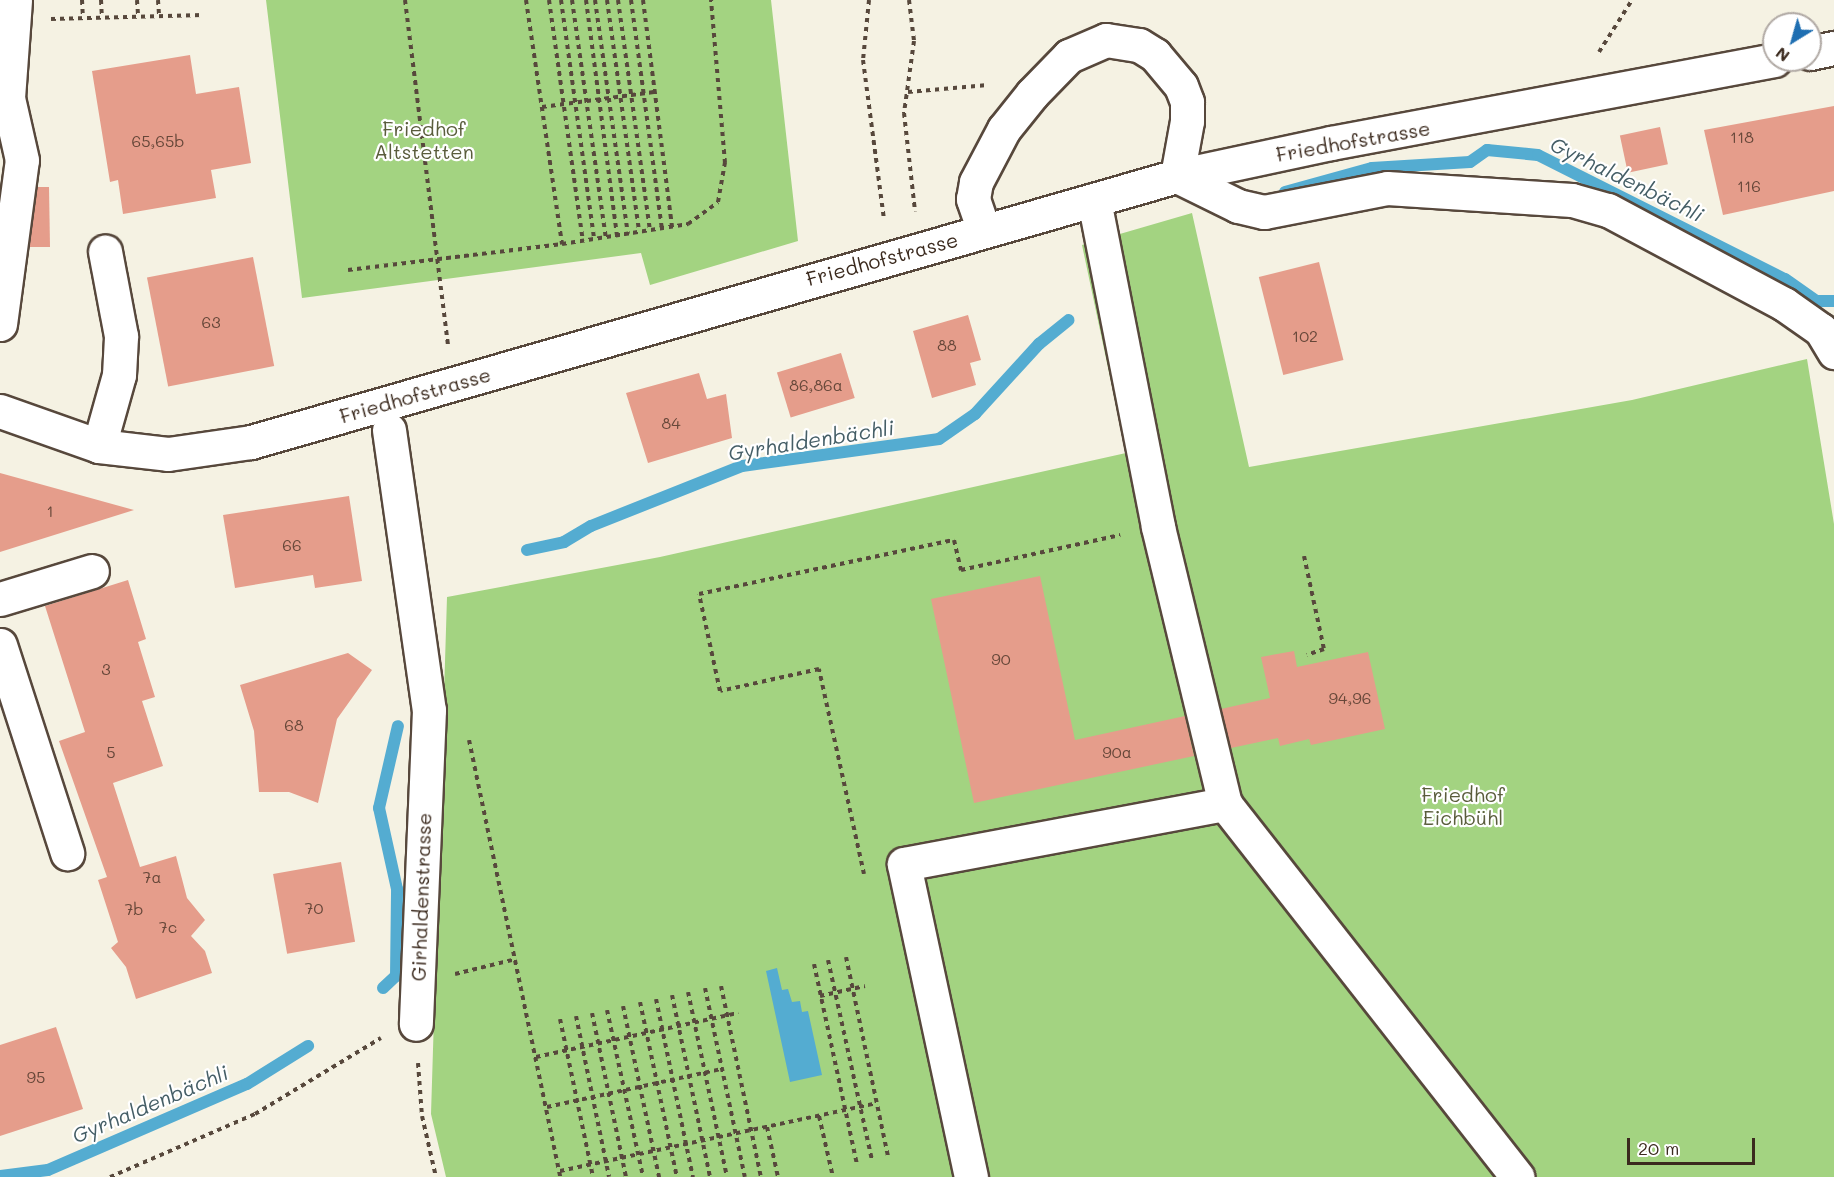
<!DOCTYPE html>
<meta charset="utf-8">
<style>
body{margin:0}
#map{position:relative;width:1834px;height:1177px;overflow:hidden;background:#f5f2e3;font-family:Mali,sans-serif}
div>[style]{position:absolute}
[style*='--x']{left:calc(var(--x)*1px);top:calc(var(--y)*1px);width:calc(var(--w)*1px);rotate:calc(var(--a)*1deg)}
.green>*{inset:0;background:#a3d381}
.water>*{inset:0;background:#54acd1}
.stream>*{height:12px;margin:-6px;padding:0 6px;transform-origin:6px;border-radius:6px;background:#54acd1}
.building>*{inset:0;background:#e59d8b;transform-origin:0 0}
.path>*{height:4px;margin-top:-2px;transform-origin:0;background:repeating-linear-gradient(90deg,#57483c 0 4.5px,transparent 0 9px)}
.roads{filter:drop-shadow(2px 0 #57483c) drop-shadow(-2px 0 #57483c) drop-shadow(0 2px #57483c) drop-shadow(0 -2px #57483c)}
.minor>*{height:33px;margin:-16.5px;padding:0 16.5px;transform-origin:16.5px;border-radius:16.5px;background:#fff}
span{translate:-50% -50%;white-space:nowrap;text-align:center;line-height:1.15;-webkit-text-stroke:4.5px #fff;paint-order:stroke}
.number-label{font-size:16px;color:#664739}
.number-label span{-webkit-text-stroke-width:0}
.park-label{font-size:20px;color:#5a5d3c}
.street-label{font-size:20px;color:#3b2a1e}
.water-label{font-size:21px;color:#455e66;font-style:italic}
.north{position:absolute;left:1762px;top:12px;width:60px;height:60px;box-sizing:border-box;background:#fff;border:2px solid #b1aaa5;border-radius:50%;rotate:217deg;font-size:16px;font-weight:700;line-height:24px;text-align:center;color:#3b2a1e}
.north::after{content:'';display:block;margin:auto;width:21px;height:27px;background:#1f6fb2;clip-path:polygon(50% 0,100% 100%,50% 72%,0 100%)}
.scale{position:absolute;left:1627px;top:1138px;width:128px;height:27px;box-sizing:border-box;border:3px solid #3b2a1e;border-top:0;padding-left:8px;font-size:18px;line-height:21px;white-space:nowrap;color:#3b2a1e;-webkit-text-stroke:4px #fff;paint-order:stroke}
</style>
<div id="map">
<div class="green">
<i style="clip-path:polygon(266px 0,771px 0,798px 241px,650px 285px,641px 253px,302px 298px)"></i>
<i style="clip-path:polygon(1192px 213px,1249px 467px,1632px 400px,1807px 359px,1834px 524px,1834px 1177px,446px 1177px,431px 1114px,447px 597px,660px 557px,1126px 453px,1082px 245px)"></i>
</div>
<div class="water">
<i style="clip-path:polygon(777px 968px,782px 990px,788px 989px,792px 1002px,800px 1001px,802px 1012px,808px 1011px,822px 1075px,790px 1082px,766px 971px)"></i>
</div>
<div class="stream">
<i style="--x:1285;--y:192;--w:90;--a:-15.4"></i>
<i style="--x:1372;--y:168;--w:98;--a:-3.5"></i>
<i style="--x:1470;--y:162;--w:21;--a:-35"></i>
<i style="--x:1487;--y:150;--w:51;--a:5.6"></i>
<i style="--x:1538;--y:155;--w:276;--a:26.7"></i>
<i style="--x:1785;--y:279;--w:39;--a:35"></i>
<i style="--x:1817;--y:301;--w:17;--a:0"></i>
<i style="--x:527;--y:550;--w:38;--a:-12"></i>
<i style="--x:564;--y:542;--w:31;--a:-31"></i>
<i style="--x:591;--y:526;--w:162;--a:-21.7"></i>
<i style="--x:742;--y:466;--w:199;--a:-7.8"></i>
<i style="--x:939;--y:439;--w:44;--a:-34.8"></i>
<i style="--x:975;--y:414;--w:95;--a:-47.6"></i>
<i style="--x:1039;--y:344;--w:38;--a:-39"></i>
<i style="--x:383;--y:988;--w:18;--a:-43"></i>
<i style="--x:396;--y:976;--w:87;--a:-89.3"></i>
<i style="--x:397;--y:889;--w:83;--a:-102.5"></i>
<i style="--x:379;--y:808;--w:84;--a:-77"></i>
<i style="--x:0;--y:1176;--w:48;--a:-7.1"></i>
<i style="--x:48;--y:1170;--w:217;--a:-23.4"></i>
<i style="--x:247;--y:1084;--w:72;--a:-31.9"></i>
</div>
<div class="building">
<i style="clip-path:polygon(190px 55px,196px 94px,239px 87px,251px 163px,211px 170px,216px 198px,123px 214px,118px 180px,110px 182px,92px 71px)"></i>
<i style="clip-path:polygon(1834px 106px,1834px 191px,1723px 215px,1704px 130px)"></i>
<i style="left:1660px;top:127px;width:38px;height:41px;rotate:78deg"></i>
<i style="clip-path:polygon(37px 187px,49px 187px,50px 247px,29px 247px)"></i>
<i style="left:253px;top:257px;width:111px;height:108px;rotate:79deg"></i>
<i style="left:1319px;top:262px;width:101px;height:62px;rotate:76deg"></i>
<i style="clip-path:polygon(968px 315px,981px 360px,970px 363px,976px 385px,932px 398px,913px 331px)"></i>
<i style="left:841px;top:353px;width:47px;height:67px;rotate:73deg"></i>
<i style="clip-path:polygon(699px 373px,707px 399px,726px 394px,732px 438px,648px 463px,626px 393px)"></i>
<i style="clip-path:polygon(0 473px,134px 510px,0 552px)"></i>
<i style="clip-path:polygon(349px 496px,362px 581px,315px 588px,313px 575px,235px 588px,223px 515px)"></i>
<i style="clip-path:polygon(1040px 576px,1075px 740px,1185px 716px,1194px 756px,974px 803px,931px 599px)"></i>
<i style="clip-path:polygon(128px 580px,146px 639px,138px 642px,155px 697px,142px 701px,163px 766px,113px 783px,140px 867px,176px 856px,187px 898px,205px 920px,191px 936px,205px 951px,212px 973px,136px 999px,126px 967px,111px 948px,118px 942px,98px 880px,107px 877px,59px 741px,85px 732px,45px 606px)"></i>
<i style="clip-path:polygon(1294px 651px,1297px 667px,1368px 652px,1385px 729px,1311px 745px,1309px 739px,1280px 746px,1278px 738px,1231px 748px,1221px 709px,1270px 698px,1261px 657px)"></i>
<i style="clip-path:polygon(348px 653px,372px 670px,337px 719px,318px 803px,289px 792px,259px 792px,254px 731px,240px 685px)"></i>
<i style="left:341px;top:862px;width:81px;height:69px;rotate:80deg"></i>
<i style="clip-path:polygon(56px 1027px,83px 1109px,0 1136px,0 1045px)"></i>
</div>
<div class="path">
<i style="--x:82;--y:0;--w:18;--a:87"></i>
<i style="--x:101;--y:0;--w:17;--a:87"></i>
<i style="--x:137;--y:0;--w:16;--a:86"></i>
<i style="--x:158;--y:0;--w:16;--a:86"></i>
<i style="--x:405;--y:0;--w:348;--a:82.9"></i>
<i style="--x:526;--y:0;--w:247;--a:81.6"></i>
<i style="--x:549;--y:0;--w:243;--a:82"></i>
<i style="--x:561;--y:0;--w:241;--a:82.1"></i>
<i style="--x:572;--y:0;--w:240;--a:81.9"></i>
<i style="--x:586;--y:0;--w:238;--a:82.5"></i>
<i style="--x:595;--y:0;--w:236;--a:82"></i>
<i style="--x:607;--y:0;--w:234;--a:82.1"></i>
<i style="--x:618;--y:0;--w:233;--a:82.1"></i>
<i style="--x:631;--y:0;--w:231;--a:82.3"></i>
<i style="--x:643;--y:0;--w:229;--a:82.7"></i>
<i style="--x:869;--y:0;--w:60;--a:95.7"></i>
<i style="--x:863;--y:60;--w:161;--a:82.5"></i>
<i style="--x:909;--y:0;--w:41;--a:83"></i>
<i style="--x:914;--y:41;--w:73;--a:97.9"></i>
<i style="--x:904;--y:113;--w:99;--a:83.6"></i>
<i style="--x:51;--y:19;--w:152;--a:-1.5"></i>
<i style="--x:1599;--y:52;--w:62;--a:-57.6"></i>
<i style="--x:908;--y:92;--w:80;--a:-5"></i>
<i style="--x:542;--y:107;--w:113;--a:-7.6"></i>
<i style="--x:348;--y:270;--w:216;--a:-6.9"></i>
<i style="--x:562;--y:244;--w:128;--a:-9"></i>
<i style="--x:688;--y:224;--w:37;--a:-36"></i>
<i style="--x:718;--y:202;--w:40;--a:-80"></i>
<i style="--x:725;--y:163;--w:164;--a:-94.9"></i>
<i style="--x:1304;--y:556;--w:95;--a:77.9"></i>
<i style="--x:1324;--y:649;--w:18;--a:161"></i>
<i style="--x:469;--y:740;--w:446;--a:78.2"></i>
<i style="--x:864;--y:874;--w:210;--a:-102.4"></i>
<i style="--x:819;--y:669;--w:101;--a:167.5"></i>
<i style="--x:720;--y:691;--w:99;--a:-102.2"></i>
<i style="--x:699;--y:594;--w:261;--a:-12"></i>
<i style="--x:954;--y:540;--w:31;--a:77"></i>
<i style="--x:961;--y:570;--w:163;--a:-12.4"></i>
<i style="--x:846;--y:957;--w:204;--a:78.1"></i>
<i style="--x:828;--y:960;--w:205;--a:77.6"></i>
<i style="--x:814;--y:964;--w:206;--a:77.9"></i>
<i style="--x:455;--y:974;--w:63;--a:-13.8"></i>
<i style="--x:721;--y:986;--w:195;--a:78.2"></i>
<i style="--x:705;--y:988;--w:193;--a:78.1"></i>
<i style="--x:688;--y:992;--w:189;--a:78.1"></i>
<i style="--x:672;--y:995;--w:186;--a:78.2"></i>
<i style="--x:820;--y:996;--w:46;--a:-12.5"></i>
<i style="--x:656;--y:999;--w:182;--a:78.3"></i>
<i style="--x:640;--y:1002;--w:179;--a:78.1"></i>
<i style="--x:623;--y:1006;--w:175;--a:78.1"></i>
<i style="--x:607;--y:1010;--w:171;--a:77.8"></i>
<i style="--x:592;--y:1013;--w:167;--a:78.3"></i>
<i style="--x:576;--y:1016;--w:164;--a:78.4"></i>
<i style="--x:560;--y:1019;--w:161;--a:78.2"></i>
<i style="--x:536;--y:1057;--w:207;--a:-12.3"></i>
<i style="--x:418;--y:1063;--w:53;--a:85.7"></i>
<i style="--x:422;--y:1116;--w:63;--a:77.1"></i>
<i style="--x:547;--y:1107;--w:179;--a:-12.3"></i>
<i style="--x:819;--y:1116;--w:63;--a:77.1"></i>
<i style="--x:767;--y:1127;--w:51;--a:77.6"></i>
<i style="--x:560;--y:1171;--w:324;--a:-12.1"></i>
<i style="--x:110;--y:1177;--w:158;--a:-23.5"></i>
<i style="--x:255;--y:1114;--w:147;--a:-31.1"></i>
</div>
<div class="roads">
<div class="minor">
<i style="--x:1810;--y:53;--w:25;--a:-12"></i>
<i style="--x:1177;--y:176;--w:68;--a:26.2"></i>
<i style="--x:1238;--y:206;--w:27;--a:13"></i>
<i style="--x:1264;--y:212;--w:125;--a:-11"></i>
<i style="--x:1387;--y:188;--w:185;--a:3.7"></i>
<i style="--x:1572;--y:200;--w:37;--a:16"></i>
<i style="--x:1608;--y:210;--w:200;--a:28.1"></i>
<i style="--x:1784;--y:304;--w:45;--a:35.1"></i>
<i style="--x:1821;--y:330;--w:26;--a:59"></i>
<i style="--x:1094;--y:200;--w:333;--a:78.9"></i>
<i style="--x:1158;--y:527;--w:285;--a:76.4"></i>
<i style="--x:1225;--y:804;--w:474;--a:51.9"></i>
<i style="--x:984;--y:231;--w:34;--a:-109"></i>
<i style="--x:973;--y:199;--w:17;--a:-80"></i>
<i style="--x:976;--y:182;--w:60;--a:-62.2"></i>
<i style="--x:1004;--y:129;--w:45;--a:-51.3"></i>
<i style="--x:1032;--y:94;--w:53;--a:-45.8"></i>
<i style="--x:1069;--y:56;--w:40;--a:-23.4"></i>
<i style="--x:1106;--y:40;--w:33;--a:9"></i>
<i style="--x:1139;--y:45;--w:19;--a:32"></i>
<i style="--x:1155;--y:55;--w:40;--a:50"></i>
<i style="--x:1181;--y:86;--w:17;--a:69"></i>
<i style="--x:1187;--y:102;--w:19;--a:90"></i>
<i style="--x:1187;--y:121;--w:56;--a:100.3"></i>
<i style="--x:0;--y:324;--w:165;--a:-82.4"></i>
<i style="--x:22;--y:160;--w:64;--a:-102.7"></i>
<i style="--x:8;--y:98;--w:98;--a:-85.9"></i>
<i style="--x:0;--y:411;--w:105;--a:19.5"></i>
<i style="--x:99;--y:446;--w:69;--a:6.6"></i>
<i style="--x:168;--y:454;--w:84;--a:-8.2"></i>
<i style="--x:251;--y:442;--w:963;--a:-16.03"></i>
<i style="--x:1177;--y:176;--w:157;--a:-12.1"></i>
<i style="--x:1331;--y:143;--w:451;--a:-10.6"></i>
<i style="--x:389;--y:430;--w:283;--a:81.9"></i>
<i style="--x:429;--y:710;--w:314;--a:92.4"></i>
<i style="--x:99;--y:446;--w:74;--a:-74.3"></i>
<i style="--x:119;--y:375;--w:39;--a:-87"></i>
<i style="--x:121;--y:336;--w:86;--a:-100.7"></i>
<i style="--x:0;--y:599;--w:96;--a:-16.9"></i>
<i style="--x:0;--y:645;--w:219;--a:72.1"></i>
<i style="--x:971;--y:1177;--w:320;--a:-102.1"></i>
<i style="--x:904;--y:864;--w:327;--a:-10.6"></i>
</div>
</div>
<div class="number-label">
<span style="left:1742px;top:137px">118</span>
<span style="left:158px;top:141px">65,65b</span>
<span style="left:1749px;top:186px">116</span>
<span style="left:211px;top:322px">63</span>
<span style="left:1305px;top:336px">102</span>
<span style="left:947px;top:345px">88</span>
<span style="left:816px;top:385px">86,86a</span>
<span style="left:671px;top:423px">84</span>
<span style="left:50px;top:511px">1</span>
<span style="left:292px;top:545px">66</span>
<span style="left:1001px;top:659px">90</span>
<span style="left:106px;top:669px">3</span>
<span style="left:1350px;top:698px">94,96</span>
<span style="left:294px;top:725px">68</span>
<span style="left:111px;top:752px">5</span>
<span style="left:1117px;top:752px">90a</span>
<span style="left:152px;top:877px">7a</span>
<span style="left:314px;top:908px">70</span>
<span style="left:134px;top:909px">7b</span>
<span style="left:168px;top:927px">7c</span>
<span style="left:36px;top:1077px">95</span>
</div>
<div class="park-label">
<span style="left:424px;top:140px">Friedhof<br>Altstetten</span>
<span style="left:1463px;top:806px">Friedhof<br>Eichbühl</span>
</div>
<div class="street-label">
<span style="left:1353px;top:141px;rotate:-10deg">Friedhofstrasse</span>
<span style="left:882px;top:259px;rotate:-15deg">Friedhofstrasse</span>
<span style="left:415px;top:395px;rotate:-16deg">Friedhofstrasse</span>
<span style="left:421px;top:897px;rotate:-88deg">Girhaldenstrasse</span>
</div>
<div class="water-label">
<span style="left:1627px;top:179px;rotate:26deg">Gyrhaldenbächli</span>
<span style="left:811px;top:440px;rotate:-9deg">Gyrhaldenbächli</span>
<span style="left:150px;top:1104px;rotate:-23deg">Gyrhaldenbächli</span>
</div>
<div class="north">N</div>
<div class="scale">20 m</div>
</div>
